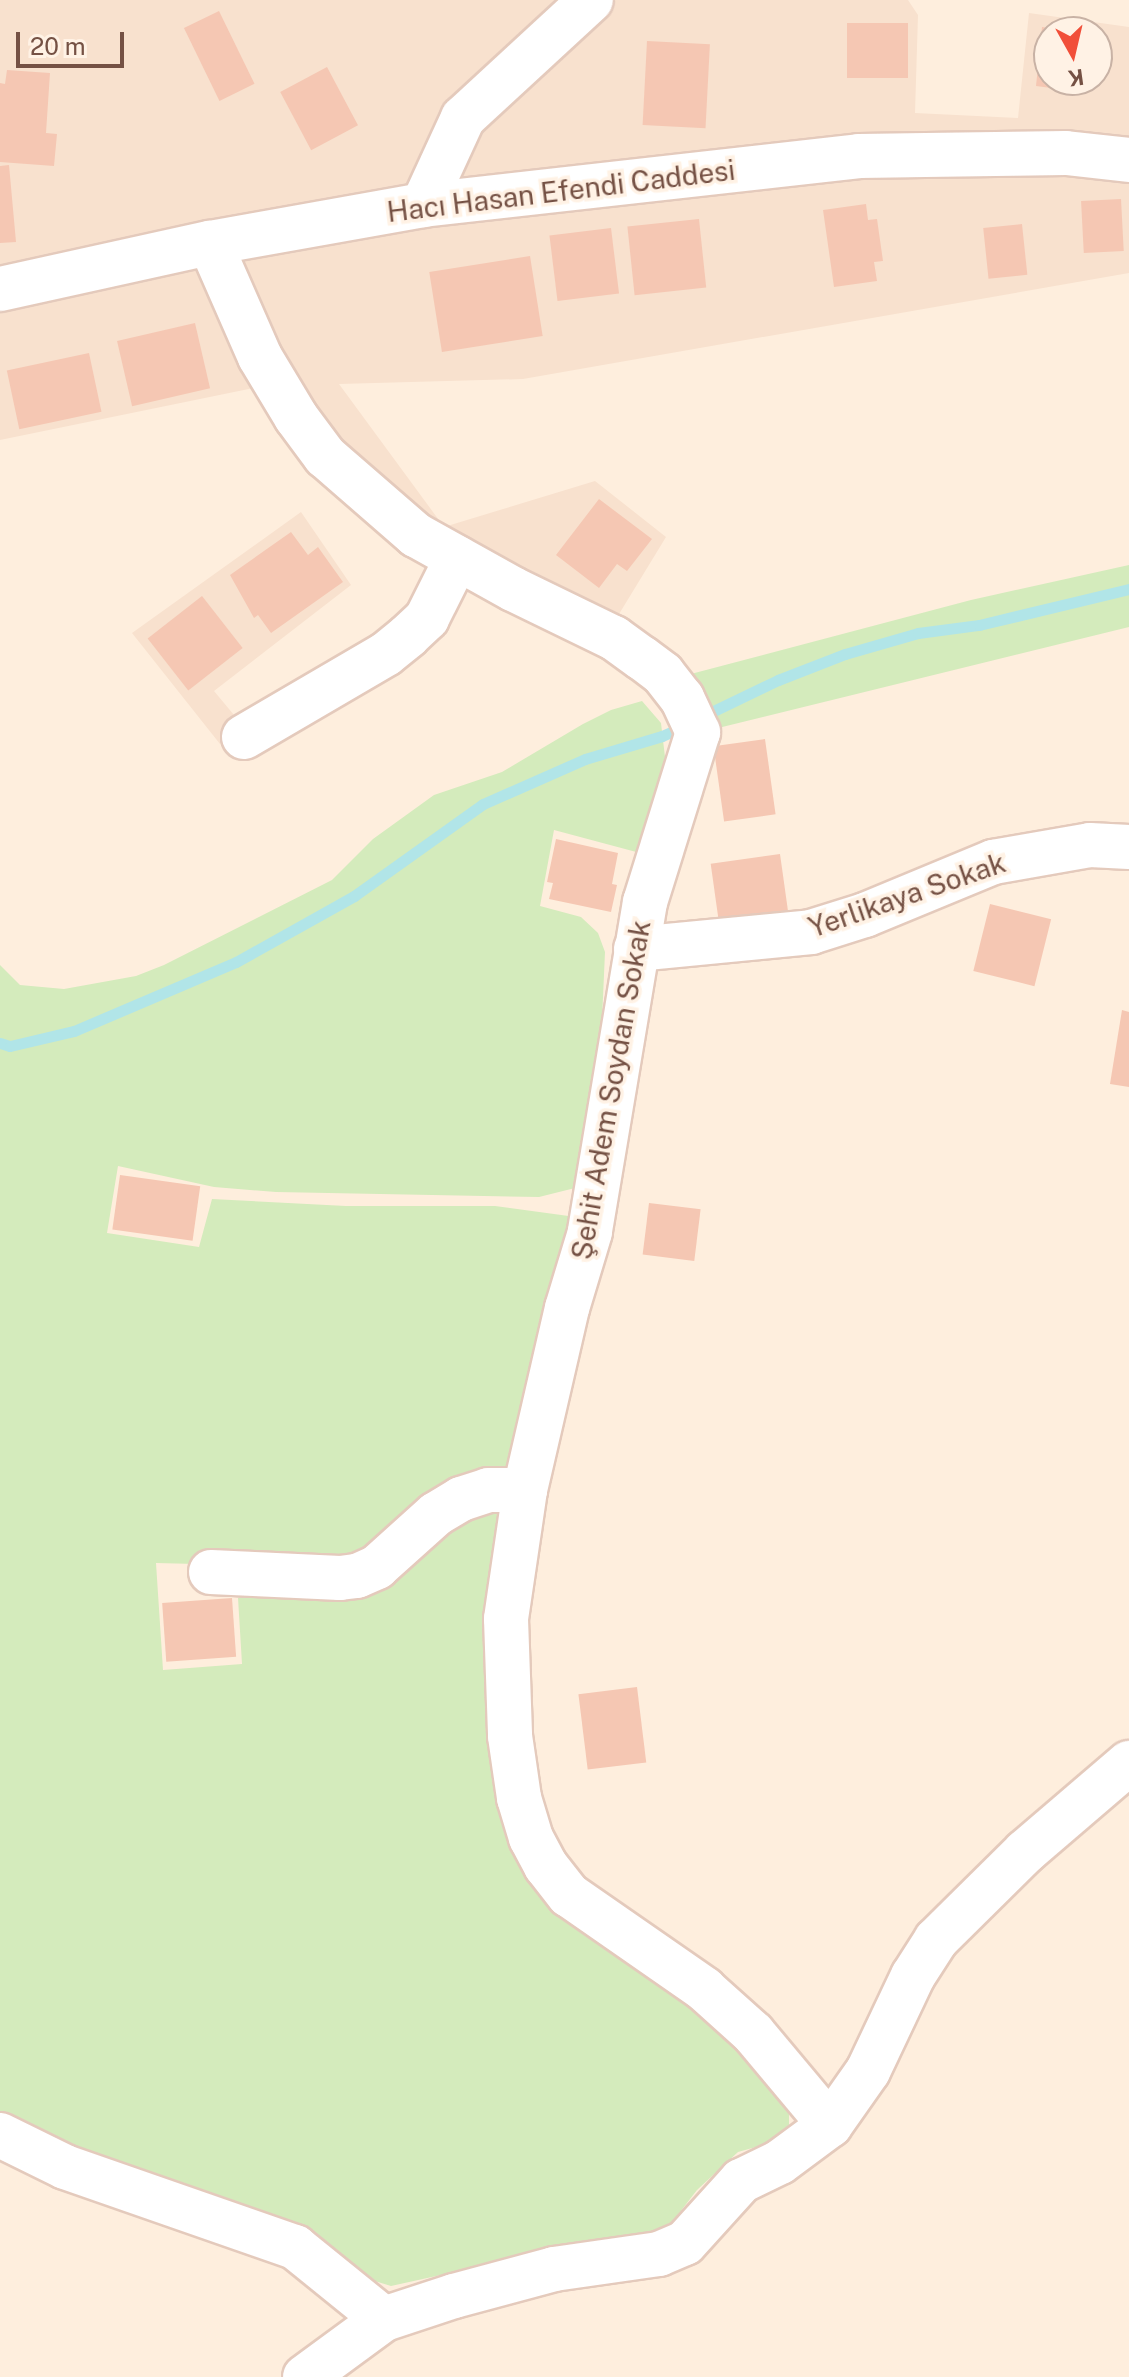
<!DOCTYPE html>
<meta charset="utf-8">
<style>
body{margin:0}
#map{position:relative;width:1129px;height:2377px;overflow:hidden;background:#feeedd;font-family:"Public Sans",sans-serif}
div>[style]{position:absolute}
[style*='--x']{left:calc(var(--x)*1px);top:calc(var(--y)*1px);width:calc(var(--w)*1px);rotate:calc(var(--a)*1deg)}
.residential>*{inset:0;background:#f8e1ce}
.green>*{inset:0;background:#d4ebbc}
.stream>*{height:11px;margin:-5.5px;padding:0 5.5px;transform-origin:5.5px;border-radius:5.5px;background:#b1e5e8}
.building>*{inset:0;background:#f5c7b3;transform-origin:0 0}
.roads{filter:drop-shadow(2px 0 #e4cabc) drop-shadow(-2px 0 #e4cabc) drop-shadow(0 2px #e4cabc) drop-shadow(0 -2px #e4cabc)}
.minor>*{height:44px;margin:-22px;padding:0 22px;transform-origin:22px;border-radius:22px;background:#fff}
span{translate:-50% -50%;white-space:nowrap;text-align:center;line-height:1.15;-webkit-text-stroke:7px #fff2e5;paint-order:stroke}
.street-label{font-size:28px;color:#755144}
.north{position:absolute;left:1033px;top:16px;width:80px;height:80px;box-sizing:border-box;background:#fff2e5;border:2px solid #c8b2a5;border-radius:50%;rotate:172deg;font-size:22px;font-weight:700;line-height:32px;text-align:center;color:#755144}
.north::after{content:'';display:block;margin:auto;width:28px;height:36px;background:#f14f39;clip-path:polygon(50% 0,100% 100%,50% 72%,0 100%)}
.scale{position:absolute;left:16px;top:32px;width:108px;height:36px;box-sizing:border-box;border:4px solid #755144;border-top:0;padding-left:10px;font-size:24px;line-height:28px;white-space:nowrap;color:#755144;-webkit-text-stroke:6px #fff2e5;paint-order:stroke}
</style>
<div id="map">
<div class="residential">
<i style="clip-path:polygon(evenodd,0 0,575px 0,589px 20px,616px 0,908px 0,918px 15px,915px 113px,1018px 118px,1029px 13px,1129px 27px,1129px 273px,523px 379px,339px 384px,444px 527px,595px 481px,666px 537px,616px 619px,591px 649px,458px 584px,429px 634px,250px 751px,236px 752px,220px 744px,132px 633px,301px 512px,351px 585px,214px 691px,244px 727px,404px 627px,420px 609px,431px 589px,432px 573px,422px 562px,331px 492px,258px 387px,0 440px,0 0,1049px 32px,1097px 32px,1097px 80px,1049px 80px,1049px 32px)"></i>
</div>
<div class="green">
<i style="clip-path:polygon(1129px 565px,1129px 627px,714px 729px,687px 675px,971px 600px)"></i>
<i style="clip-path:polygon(642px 701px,661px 723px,665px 757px,640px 853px,554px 830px,540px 906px,581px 917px,598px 933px,605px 952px,602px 1020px,579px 1187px,539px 1197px,276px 1192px,214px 1187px,118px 1166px,107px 1233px,199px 1247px,212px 1199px,346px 1206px,495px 1206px,576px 1217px,509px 1478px,487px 1480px,446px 1498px,418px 1517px,392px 1544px,351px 1568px,156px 1563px,163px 1670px,242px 1664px,238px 1598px,273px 1588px,348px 1589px,365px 1585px,447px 1515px,476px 1501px,493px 1497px,501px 1502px,489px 1572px,487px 1661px,499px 1806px,513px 1849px,530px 1879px,552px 1904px,678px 1986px,718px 2019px,777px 2086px,789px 2112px,789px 2131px,778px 2141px,738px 2152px,697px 2190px,673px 2221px,650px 2235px,581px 2244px,391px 2286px,365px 2278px,326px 2243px,292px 2221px,111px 2172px,0 2119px,0 965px,20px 985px,64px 989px,136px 976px,164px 965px,332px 880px,373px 839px,434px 795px,502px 772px,583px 724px,611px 710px)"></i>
</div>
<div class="stream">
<i style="--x:699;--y:718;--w:88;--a:-25.7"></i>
<i style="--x:778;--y:680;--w:72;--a:-21.2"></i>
<i style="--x:845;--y:654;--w:76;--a:-16"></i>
<i style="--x:918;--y:633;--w:62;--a:-7.5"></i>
<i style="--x:979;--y:625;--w:154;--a:-13.5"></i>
<i style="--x:0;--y:1043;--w:10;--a:17"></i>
<i style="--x:10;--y:1046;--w:66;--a:-13.2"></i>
<i style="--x:74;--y:1031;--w:176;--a:-23.1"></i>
<i style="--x:236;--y:962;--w:135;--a:-29.2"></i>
<i style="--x:354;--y:896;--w:158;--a:-35.5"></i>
<i style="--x:483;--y:804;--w:111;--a:-23.8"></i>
<i style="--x:585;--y:759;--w:80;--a:-16.6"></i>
<i style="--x:662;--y:736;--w:24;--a:-24"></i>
</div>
<div class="building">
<i style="left:219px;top:11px;width:81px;height:39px;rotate:64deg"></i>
<i style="left:847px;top:23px;width:61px;height:55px"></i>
<i style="clip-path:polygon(1042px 27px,1066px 30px,1049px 32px,1049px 80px,1084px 80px,1082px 92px,1036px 86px)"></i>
<i style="left:647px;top:41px;width:63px;height:84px;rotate:3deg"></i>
<i style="left:327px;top:67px;width:66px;height:53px;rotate:62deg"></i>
<i style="clip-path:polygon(7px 70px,50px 73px,46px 133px,57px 134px,54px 166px,0 162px,0 83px,5px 84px)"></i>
<i style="clip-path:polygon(9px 165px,16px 242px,0 243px,0 166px)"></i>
<i style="left:1121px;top:199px;width:52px;height:40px;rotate:87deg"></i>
<i style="clip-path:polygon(866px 204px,868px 220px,877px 219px,883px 261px,874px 262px,877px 281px,834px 287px,823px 210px)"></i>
<i style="left:699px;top:219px;width:69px;height:72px;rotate:84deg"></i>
<i style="left:1022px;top:224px;width:51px;height:39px;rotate:84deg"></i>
<i style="left:611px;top:228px;width:66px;height:62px;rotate:83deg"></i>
<i style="left:530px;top:256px;width:81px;height:102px;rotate:81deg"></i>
<i style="left:195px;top:323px;width:67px;height:80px;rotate:77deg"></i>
<i style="left:89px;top:353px;width:60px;height:84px;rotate:78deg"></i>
<i style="clip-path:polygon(599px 499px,652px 539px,627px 571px,617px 564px,599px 588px,556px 555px)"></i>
<i style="clip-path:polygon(291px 532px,308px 555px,318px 547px,343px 582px,271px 633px,258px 615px,254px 618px,230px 575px)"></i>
<i style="left:202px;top:596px;width:66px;height:69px;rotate:52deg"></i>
<i style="left:765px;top:739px;width:76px;height:52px;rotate:82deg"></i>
<i style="clip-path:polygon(556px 839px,618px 853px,612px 884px,617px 885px,611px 912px,549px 899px,553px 883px,547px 882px)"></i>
<i style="left:780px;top:854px;width:59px;height:70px;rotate:82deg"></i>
<i style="left:990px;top:904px;width:63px;height:69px;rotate:14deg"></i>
<i style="clip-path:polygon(1122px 1010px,1129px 1012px,1129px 1087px,1110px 1084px)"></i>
<i style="left:120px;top:1175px;width:81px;height:55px;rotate:8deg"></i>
<i style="left:649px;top:1203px;width:52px;height:52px;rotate:7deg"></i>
<i style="left:232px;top:1598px;width:59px;height:70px;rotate:86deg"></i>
<i style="left:637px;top:1687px;width:76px;height:59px;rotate:83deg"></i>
</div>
<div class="roads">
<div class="minor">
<i style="--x:423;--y:205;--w:96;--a:-65.3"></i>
<i style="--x:463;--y:118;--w:174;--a:-42.7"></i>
<i style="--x:210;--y:243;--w:124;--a:66.3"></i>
<i style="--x:260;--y:357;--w:70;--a:59"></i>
<i style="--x:296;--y:417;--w:49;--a:53.4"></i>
<i style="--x:325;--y:456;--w:121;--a:41"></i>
<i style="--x:416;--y:535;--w:111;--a:29.1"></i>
<i style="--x:513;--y:589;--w:112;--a:25.9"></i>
<i style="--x:614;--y:638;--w:34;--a:36"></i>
<i style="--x:642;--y:658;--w:26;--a:37"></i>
<i style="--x:663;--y:674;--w:31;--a:52"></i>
<i style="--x:682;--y:698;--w:38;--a:65"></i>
<i style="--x:698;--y:732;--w:178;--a:107.3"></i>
<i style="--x:645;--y:902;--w:335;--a:99.5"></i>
<i style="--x:590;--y:1232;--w:79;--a:106.8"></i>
<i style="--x:567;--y:1308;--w:187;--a:103"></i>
<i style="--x:525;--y:1490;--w:130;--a:98.4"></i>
<i style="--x:506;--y:1619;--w:117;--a:88"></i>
<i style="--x:510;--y:1736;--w:63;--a:81.7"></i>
<i style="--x:519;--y:1798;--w:42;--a:73.3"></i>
<i style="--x:531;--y:1838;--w:32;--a:62"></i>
<i style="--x:546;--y:1866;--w:37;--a:52"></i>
<i style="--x:569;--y:1895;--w:165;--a:34.8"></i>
<i style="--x:704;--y:1989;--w:66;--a:41.9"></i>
<i style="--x:753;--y:2033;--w:120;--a:50.1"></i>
<i style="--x:0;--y:289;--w:215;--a:-12.4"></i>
<i style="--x:210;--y:243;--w:216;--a:-10.1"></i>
<i style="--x:423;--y:205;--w:439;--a:-6.4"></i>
<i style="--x:859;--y:156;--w:207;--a:-0.8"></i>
<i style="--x:1066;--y:153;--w:63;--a:6.3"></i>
<i style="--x:244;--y:737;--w:164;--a:-30.3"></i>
<i style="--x:386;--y:654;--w:28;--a:-39"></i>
<i style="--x:408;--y:636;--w:26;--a:-43"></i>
<i style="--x:427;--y:618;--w:67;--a:-63.4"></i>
<i style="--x:636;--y:949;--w:176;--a:-5.5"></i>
<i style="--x:811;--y:932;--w:57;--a:-17.5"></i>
<i style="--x:865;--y:915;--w:139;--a:-22.5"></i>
<i style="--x:993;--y:862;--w:98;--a:-9.9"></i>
<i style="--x:1090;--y:845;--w:39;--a:3"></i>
<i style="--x:211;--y:1572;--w:129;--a:2.7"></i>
<i style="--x:340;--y:1578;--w:17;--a:-7"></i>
<i style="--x:357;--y:1576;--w:22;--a:-24"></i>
<i style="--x:377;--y:1567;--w:79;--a:-41.9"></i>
<i style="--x:436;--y:1514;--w:29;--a:-31"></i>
<i style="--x:461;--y:1499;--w:28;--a:-18"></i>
<i style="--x:488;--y:1490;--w:37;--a:0"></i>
<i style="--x:0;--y:2135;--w:72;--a:26.2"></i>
<i style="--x:65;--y:2167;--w:244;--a:19.2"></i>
<i style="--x:295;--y:2247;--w:114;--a:39"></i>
<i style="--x:384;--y:2319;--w:74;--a:-18.2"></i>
<i style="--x:454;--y:2296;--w:104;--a:-15.1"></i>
<i style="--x:554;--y:2269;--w:106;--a:-8.1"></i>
<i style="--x:659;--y:2254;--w:28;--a:-23"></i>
<i style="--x:685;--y:2243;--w:84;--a:-47.9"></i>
<i style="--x:741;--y:2181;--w:43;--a:-26"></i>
<i style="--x:780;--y:2162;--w:62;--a:-36.5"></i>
<i style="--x:830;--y:2125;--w:66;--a:-54.9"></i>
<i style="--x:868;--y:2071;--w:105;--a:-64.7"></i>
<i style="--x:913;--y:1976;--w:43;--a:-57.4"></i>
<i style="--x:936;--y:1940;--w:125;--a:-44.7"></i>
<i style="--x:1025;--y:1852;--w:137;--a:-40.6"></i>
<i style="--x:305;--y:2377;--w:98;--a:-36.3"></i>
</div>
</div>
<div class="street-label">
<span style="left:561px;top:191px;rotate:-7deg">Hacı Hasan Efendi Caddesi</span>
<span style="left:907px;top:895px;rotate:-19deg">Yerlikaya Sokak</span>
<span style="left:611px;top:1090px;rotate:-80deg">Şehit Adem Soydan Sokak</span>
</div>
<div class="north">K</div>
<div class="scale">20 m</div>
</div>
